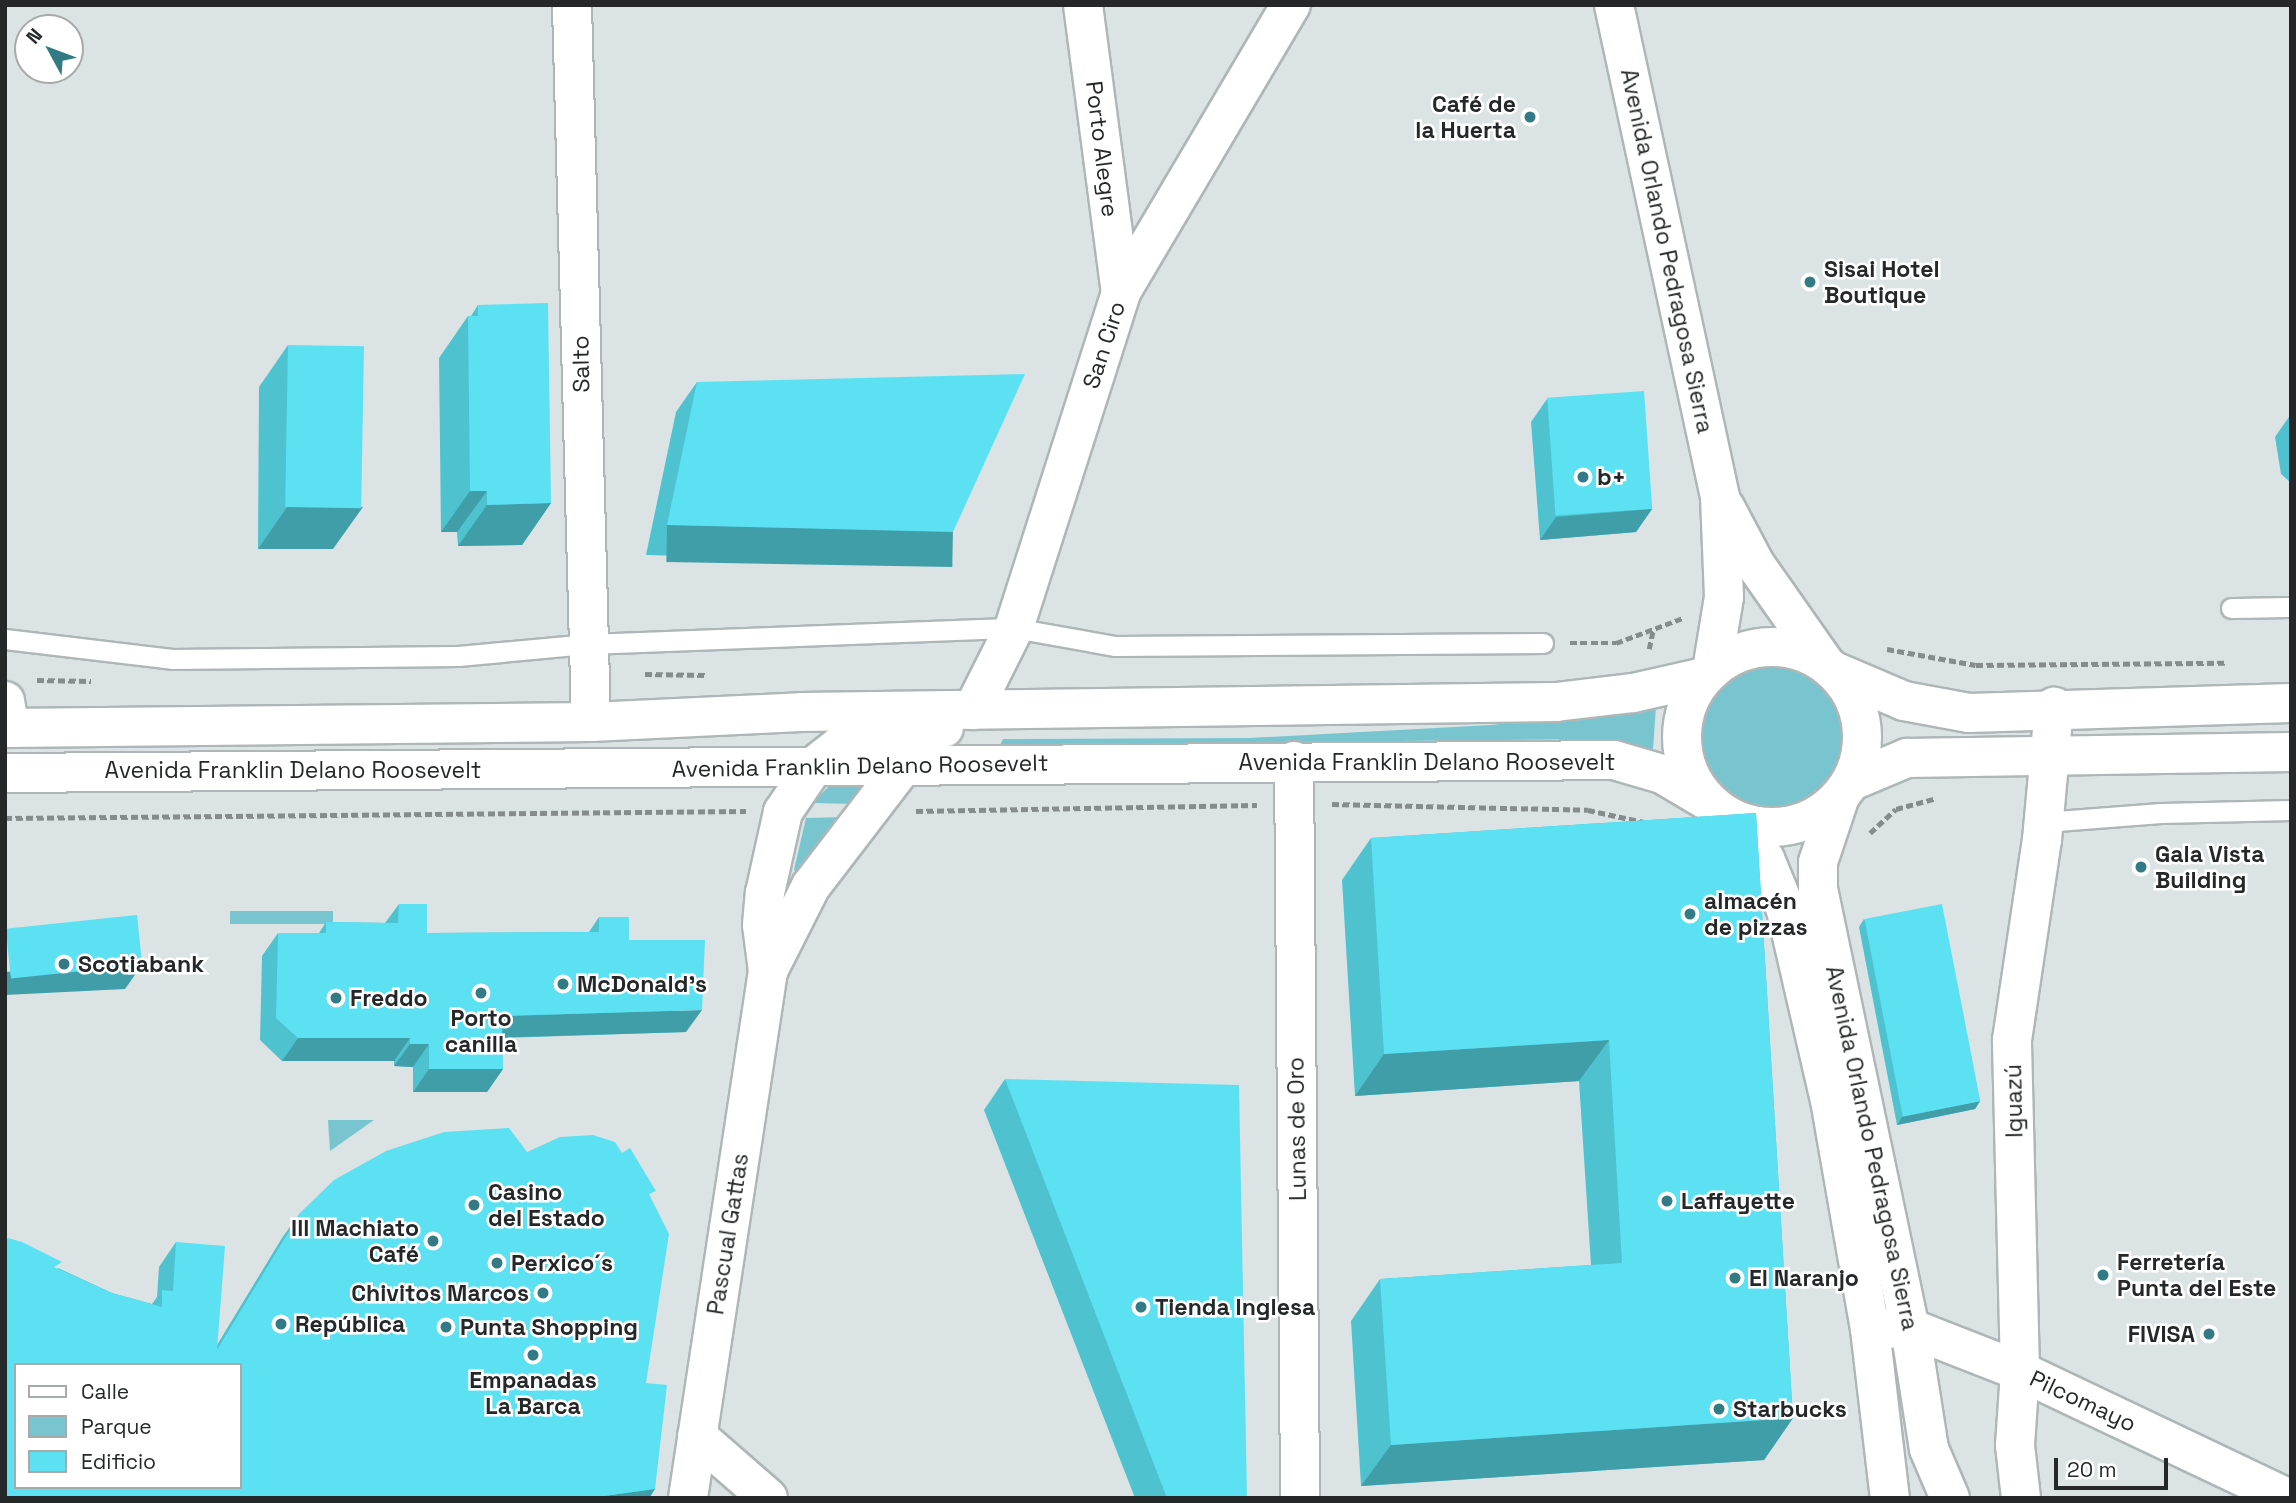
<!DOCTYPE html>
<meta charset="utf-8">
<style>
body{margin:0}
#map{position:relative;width:2296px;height:1503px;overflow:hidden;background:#dbe3e4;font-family:"Space Grotesk",sans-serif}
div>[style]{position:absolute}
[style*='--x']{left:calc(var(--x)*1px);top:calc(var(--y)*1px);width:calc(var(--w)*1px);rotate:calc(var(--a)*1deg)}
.green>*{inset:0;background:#79c5cf;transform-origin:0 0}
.round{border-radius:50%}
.path>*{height:4.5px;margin-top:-2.25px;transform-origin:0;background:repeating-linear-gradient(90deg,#868c8d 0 7px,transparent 0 10.5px)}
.roads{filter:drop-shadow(2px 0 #aeb6b7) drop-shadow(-2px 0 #aeb6b7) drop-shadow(0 2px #aeb6b7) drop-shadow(0 -2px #aeb6b7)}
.lane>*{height:19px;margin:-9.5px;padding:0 9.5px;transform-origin:9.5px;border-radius:9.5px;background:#fff}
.street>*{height:38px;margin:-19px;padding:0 19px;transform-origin:19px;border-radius:19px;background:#fff}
.secondary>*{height:38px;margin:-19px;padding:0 19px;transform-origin:19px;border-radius:19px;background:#fff}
.secondary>.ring{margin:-19px;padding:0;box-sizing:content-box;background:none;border:38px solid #fff;border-radius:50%}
.wall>*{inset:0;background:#4fc2d0}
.shaded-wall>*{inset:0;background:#409ea9;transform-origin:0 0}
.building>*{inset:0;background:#5ce1f2;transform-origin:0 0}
.dots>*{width:19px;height:19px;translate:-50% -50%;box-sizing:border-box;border:4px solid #fff;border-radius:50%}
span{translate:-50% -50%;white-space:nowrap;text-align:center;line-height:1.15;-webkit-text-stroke:5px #fff;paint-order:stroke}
.poi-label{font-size:23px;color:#252829;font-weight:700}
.right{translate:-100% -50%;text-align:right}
.left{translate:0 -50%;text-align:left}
.street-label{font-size:23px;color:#252829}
.frame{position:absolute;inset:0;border:7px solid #252829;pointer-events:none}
.legend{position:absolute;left:14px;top:1363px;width:228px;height:126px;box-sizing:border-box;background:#fff;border:2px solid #a8a9a9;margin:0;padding:9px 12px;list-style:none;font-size:21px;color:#252829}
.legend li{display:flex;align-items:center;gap:14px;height:35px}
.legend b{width:35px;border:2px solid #a8a9a9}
.north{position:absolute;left:14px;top:14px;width:70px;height:70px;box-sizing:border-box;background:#fff;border:2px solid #a8a9a9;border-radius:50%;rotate:311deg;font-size:19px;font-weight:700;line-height:28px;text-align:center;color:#252829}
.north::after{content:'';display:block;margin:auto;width:24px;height:32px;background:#337b84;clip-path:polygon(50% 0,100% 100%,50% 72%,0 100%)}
.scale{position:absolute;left:2054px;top:1458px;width:114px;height:32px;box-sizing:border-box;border:4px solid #252829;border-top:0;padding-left:9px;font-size:21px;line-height:24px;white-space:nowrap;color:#252829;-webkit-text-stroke:5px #fff;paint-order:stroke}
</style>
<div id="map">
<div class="green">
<i class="round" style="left:1696px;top:662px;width:148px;height:148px"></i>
<i style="clip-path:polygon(1656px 706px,1653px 750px,1600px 739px,1000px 745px,1003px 739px,1250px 738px,1491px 725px)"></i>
<i style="clip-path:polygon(829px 786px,870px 787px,856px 804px,813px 803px)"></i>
<i style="clip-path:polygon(846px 817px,797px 873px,794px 870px,806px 818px)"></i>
<i style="left:333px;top:911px;width:13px;height:103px;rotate:90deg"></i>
<i style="clip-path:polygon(328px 1120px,374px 1120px,330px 1151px)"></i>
</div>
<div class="path">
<i style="--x:1570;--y:643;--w:46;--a:0"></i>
<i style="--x:1616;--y:643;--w:72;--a:-20.5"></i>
<i style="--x:1649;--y:649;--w:19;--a:-78"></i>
<i style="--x:1887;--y:649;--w:90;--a:10.2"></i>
<i style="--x:1976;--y:665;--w:251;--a:-0.5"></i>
<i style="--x:645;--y:674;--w:62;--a:0.9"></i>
<i style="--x:37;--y:680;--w:54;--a:1.1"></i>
<i style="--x:1332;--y:804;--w:256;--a:1.3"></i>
<i style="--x:1588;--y:810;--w:57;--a:12.1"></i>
<i style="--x:916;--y:811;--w:341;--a:-1"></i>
<i style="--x:5;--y:818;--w:741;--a:-0.54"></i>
<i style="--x:1870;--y:833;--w:35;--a:-43"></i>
<i style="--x:1896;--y:809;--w:39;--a:-15"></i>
</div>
<div class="roads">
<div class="lane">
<i style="--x:2231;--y:608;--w:60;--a:-1"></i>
<i style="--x:5;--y:639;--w:168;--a:6.8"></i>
<i style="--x:172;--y:659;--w:286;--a:-0.6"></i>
<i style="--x:458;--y:656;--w:131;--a:-5.3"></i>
<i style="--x:588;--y:644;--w:426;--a:-2.2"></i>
<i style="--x:1014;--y:628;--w:103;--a:10.1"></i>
<i style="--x:1115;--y:646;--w:428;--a:-0.4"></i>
<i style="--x:2044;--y:822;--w:117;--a:-4.4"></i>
<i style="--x:2161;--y:813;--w:130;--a:-1.3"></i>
</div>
<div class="street">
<i style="--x:572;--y:5;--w:717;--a:88.48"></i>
<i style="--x:1083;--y:5;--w:290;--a:82.5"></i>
<i style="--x:5;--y:701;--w:27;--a:80"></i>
<i style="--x:973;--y:710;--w:92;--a:-63.4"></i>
<i style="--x:1014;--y:628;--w:353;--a:-72.3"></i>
<i style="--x:1121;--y:292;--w:334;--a:-59.4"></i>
<i style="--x:1294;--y:761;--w:737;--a:89.53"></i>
<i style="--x:768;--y:971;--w:95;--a:-63.2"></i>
<i style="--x:811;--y:886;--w:153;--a:-52.5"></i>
<i style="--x:1879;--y:1329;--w:31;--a:-2"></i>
<i style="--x:1910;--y:1328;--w:118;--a:21.4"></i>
<i style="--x:2020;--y:1371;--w:297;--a:25.4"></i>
<i style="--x:697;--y:1436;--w:94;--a:41.1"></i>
<i style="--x:688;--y:1498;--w:533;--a:-81.37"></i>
<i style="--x:768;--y:971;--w:46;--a:-97.4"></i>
<i style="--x:762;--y:925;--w:32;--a:-85"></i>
<i style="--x:765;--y:893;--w:83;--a:-77.5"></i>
<i style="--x:783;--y:812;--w:55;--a:-56"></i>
<i style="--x:814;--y:766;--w:42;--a:-38.2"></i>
<i style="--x:847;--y:740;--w:19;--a:-25"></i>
<i style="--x:864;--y:732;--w:80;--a:-2.9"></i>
<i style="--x:2021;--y:1498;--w:53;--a:-96.5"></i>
<i style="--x:2015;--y:1445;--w:74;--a:-86.1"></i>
<i style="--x:2020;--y:1371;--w:331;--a:-91.4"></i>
<i style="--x:2012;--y:1040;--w:202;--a:-81.5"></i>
<i style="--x:2042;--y:840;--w:134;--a:-84.8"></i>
</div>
<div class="secondary">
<i style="--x:1614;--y:5;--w:503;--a:77.84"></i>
<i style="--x:1720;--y:497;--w:100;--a:87.7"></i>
<i style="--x:1724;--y:597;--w:74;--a:99.3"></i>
<i style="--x:1725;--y:507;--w:64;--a:62.2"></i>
<i style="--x:1755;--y:564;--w:120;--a:54.9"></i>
<i class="ring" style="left:1682px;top:647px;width:142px;height:142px"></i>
<i style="--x:1836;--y:672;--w:74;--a:23.1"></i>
<i style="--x:1904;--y:701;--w:66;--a:10.5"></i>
<i style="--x:1969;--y:713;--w:322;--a:-1.8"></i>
<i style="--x:5;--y:728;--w:586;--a:-0.59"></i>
<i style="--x:591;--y:722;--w:210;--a:-2.7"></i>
<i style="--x:801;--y:712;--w:755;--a:-0.76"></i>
<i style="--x:1556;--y:702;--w:78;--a:-6.7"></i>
<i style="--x:1633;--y:693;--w:73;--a:-12.7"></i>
<i style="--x:5;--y:773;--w:1609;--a:-0.46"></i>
<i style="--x:1614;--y:760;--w:50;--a:16.3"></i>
<i style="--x:1662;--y:774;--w:51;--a:30.6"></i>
<i style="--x:1852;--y:781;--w:60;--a:-22.7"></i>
<i style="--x:1907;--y:758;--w:384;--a:-0.9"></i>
<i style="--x:1839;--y:799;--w:66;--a:108.4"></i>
<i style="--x:1818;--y:862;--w:27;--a:90"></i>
<i style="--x:1818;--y:889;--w:449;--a:78.2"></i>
<i style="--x:1910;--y:1328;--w:122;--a:81.1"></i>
<i style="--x:1929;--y:1449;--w:53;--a:66.8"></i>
<i style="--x:1730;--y:818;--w:54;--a:49.5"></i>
<i style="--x:1765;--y:859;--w:55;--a:67.6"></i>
<i style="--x:1786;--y:910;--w:195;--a:77"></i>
<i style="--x:1830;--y:1100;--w:232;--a:80.1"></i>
<i style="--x:1870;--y:1329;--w:170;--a:83.3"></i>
</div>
</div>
<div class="wall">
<i style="clip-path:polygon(478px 305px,551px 503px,522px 545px,458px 546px,457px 532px,441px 532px,439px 358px,468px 316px,471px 316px)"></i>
<i style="clip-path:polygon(288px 345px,333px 549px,258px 549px,259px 387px)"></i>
<i style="clip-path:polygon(697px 382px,932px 562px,646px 555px,676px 412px)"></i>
<i style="clip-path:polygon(1547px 399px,1652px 509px,1636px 532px,1540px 540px,1531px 422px)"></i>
<i style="clip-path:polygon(2291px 414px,2291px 483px,2281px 474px,2275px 437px)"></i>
<i style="clip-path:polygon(1756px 813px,1793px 1418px,1764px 1460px,1361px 1486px,1351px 1321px,1380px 1279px,1591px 1265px,1579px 1081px,1355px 1096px,1342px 880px,1371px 838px)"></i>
<i style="clip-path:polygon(399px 904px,427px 933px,589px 932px,599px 917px,629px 940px,686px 1032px,502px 1038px,503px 1069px,487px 1092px,413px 1092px,413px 1067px,394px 1066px,394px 1061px,282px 1061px,260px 1040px,262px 956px,278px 933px,319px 933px,326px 922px,385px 923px)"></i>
<i style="clip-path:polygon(1864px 919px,1980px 1101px,1975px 1109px,1897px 1125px,1859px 927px)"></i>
<i style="clip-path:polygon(1005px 1079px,1247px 1498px,1135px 1498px,984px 1110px)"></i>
<i style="clip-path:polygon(527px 1152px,651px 1198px,646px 1383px,655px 1489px,649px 1498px,5px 1498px,58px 1268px,112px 1293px,152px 1304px,157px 1297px,159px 1267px,176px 1242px,217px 1345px,282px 1238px,300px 1213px)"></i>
</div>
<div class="shaded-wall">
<i style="clip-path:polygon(470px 491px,487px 491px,457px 532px,441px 532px)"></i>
<i style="clip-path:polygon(551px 503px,522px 545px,458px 546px,487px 505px)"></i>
<i style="clip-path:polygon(287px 507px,363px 507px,333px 549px,258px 549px)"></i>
<i style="clip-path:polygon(1652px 509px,1636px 532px,1540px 540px,1556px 517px)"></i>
<i style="left:667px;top:525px;width:286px;height:37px;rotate:1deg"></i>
<i style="clip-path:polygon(142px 965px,125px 989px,5px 995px,5px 972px)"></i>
<i style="clip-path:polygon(702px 1010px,686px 1032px,486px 1038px,502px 1016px)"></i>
<i style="clip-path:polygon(298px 1038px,410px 1038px,394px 1061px,282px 1061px)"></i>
<i style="clip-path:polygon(1609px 1040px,1579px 1081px,1355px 1096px,1384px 1054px)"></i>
<i style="clip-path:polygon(410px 1044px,429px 1044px,413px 1067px,394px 1066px)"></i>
<i style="clip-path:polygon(429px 1069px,503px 1069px,487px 1092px,413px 1092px)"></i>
<i style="clip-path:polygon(1980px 1101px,1975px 1109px,1897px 1125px,1902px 1117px)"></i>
<i style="clip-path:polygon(1793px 1418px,1764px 1460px,1361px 1486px,1391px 1445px)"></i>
<i style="clip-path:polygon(655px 1489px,649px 1498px,597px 1498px,597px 1497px)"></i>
</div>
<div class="building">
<i style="clip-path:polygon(548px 303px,551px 503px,487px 505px,487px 491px,470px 491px,468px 316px,478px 316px,478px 305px)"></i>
<i style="left:288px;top:345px;width:76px;height:162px;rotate:1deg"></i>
<i style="clip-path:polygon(1025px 374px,953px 532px,667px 525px,697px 382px)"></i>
<i style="left:1644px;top:391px;width:118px;height:97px;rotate:86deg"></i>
<i style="clip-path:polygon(1756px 813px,1793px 1418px,1391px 1445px,1380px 1279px,1622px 1263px,1609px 1040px,1384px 1054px,1371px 838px)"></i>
<i style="clip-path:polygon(399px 904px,427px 904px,427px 933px,599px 932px,599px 917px,629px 917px,629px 940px,705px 940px,702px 1010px,502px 1016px,503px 1069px,429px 1069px,429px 1044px,410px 1044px,410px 1038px,298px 1038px,276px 1018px,278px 933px,326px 933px,326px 922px,398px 923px)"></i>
<i style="left:1942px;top:904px;width:201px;height:79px;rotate:79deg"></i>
<i style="left:137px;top:915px;width:50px;height:132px;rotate:84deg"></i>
<i style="clip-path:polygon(1005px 1079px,1239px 1085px,1247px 1498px,1167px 1498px)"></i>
<i style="clip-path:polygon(evenodd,509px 1128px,527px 1152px,560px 1137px,593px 1135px,615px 1142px,622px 1153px,630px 1148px,656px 1191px,649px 1194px,669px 1234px,646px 1383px,667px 1385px,655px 1489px,597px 1497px,597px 1498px,5px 1498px,5px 1242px,8px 1238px,22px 1242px,62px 1262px,54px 1267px,112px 1293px,162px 1307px,162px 1290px,173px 1291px,176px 1242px,225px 1246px,217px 1350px,300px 1213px,334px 1180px,386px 1151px,444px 1132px,509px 1128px,16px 1365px,240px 1365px,240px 1487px,16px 1487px,16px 1365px)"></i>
</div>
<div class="dots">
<i style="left:1530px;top:117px;background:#337b84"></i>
<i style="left:1810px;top:282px;background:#337b84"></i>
<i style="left:1583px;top:477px;background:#337b84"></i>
<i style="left:2141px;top:867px;background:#337b84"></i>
<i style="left:1690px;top:914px;background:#337b84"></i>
<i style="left:64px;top:964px;background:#337b84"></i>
<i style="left:563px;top:984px;background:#337b84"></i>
<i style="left:481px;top:993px;background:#337b84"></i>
<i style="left:336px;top:998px;background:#337b84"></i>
<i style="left:1667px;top:1201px;background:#337b84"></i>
<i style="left:474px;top:1205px;background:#337b84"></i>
<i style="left:433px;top:1241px;background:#337b84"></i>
<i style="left:497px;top:1263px;background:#337b84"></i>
<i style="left:2103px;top:1275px;background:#337b84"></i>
<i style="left:1735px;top:1278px;background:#337b84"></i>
<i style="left:543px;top:1293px;background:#337b84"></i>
<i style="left:1141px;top:1307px;background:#337b84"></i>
<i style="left:281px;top:1324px;background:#337b84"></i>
<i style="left:446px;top:1327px;background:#337b84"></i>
<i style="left:2209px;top:1334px;background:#337b84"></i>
<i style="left:533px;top:1355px;background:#337b84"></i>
<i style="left:1719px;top:1409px;background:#337b84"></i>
</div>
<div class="poi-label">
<span class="right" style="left:1516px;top:117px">Café de<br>la Huerta</span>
<span class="left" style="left:1824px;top:282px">Sisai Hotel<br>Boutique</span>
<span class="left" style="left:1597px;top:477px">b+</span>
<span class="left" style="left:2155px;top:867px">Gala Vista<br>Building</span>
<span class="left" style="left:1704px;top:914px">almacén<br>de pizzas</span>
<span class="left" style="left:78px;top:964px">Scotiabank</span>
<span class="left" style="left:577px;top:984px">McDonald's</span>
<span class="left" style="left:350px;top:998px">Freddo</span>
<span style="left:481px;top:1031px">Porto<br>canilla</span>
<span class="left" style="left:488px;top:1205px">Casino<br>del Estado</span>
<span class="left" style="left:1681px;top:1201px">Laffayette</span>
<span class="right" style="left:419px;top:1241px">Ill Machiato<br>Café</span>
<span class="left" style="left:2117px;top:1275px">Ferretería<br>Punta del Este</span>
<span class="left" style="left:511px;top:1263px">Perxico´s</span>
<span class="left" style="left:1749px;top:1278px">El Naranjo</span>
<span class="right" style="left:529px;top:1293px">Chivitos Marcos</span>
<span class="left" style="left:1155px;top:1307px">Tienda Inglesa</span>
<span class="left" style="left:295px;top:1324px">República</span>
<span class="left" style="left:460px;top:1327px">Punta Shopping</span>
<span class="right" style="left:2195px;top:1334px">FIVISA</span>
<span style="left:533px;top:1393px">Empanadas<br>La Barca</span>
<span class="left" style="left:1733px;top:1409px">Starbucks</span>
</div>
<div class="street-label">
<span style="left:1102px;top:149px;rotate:83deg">Porto Alegre</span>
<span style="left:1667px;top:251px;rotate:78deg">Avenida Orlando Pedragosa Sierra</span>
<span style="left:1104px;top:345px;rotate:-72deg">San Ciro</span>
<span style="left:581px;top:364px;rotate:-91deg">Salto</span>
<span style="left:1427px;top:762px">Avenida Franklin Delano Roosevelt</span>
<span style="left:860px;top:766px;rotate:-1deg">Avenida Franklin Delano Roosevelt</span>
<span style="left:293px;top:770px">Avenida Franklin Delano Roosevelt</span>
<span style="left:2014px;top:1101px;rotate:-91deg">Iguazú</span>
<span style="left:1297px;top:1129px;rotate:-91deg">Lunas de Oro</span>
<span style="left:1872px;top:1148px;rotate:78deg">Avenida Orlando Pedragosa Sierra</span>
<span style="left:728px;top:1234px;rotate:-81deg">Pascual Gattas</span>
<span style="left:2083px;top:1401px;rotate:25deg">Pilcomayo</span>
</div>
<div class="frame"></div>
<ul class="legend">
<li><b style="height:9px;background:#fff"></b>Calle</li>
<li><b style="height:19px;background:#79c5cf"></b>Parque</li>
<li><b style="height:19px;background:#5ce1f2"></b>Edificio</li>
</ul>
<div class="north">N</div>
<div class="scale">20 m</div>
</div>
